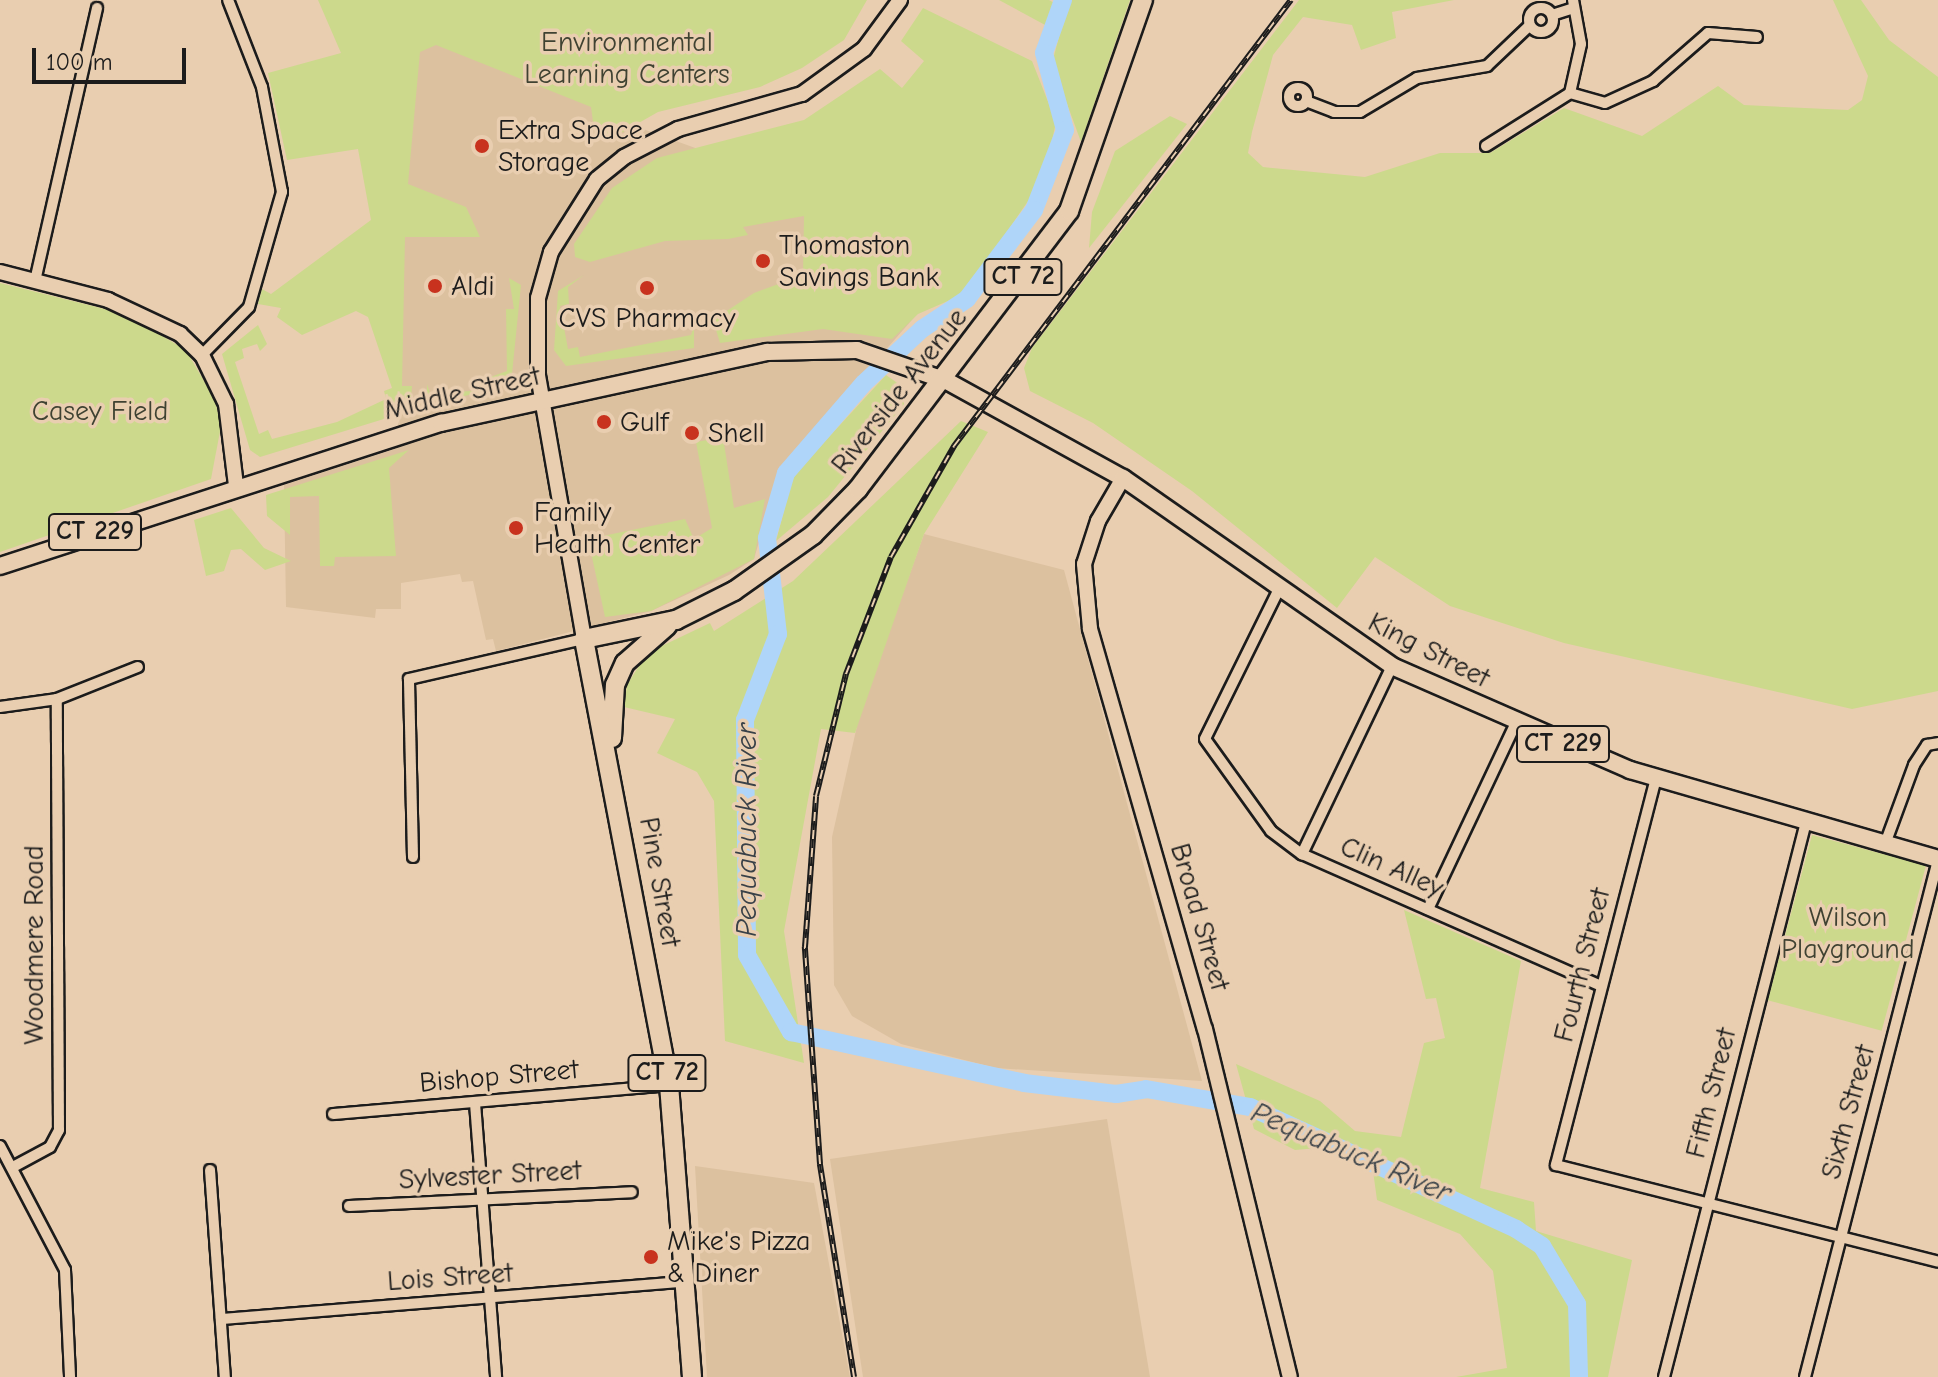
<!DOCTYPE html>
<style>
body{margin:0}
#map{position:relative;width:1938px;height:1377px;overflow:hidden;background:#e9ceb0;font-family:"Comic Neue",sans-serif}
div>[style]{position:absolute}
[style*='--x']{left:calc(var(--x)*1px);top:calc(var(--y)*1px);width:calc(var(--w)*1px);rotate:calc(var(--a)*1deg)}
.built>*{inset:0;background:#dcc19f}
.green>*{inset:0;background:#ccd98c;transform-origin:0 0}
.river>*{height:18px;margin:-9px;padding:0 9px;transform-origin:9px;border-radius:9px;background:#afd5f9}
.roads{filter:drop-shadow(2px 0 #1c1c1c) drop-shadow(-2px 0 #1c1c1c) drop-shadow(0 2px #1c1c1c) drop-shadow(0 -2px #1c1c1c)}
.street>*{height:10px;margin:-5px;padding:0 5px;transform-origin:5px;border-radius:5px;background:#e9ceb0}
.street>.ring{margin:-5px;padding:0;box-sizing:content-box;background:none;border:10px solid #e9ceb0;border-radius:50%}
.secondary>*{height:14px;margin:-7px;padding:0 7px;transform-origin:7px;border-radius:7px;background:#e9ceb0}
.primary>*{height:16px;margin:-8px;padding:0 8px;transform-origin:8px;border-radius:8px;background:#e9ceb0}
.highway>*{height:18px;margin:-9px;padding:0 9px;transform-origin:9px;border-radius:9px;background:#e9ceb0}
.rail>*{height:6px;margin-top:-3px;transform-origin:0;background:repeating-linear-gradient(90deg,#e9ceb0 0 9px,#1c1c1c 0 18px);box-sizing:border-box;border-block:2px solid #1c1c1c}
.dots>*{width:22px;height:22px;translate:-50% -50%;box-sizing:border-box;border:4px solid #e9ceb0;border-radius:50%}
span{translate:-50% -50%;white-space:nowrap;text-align:center;line-height:1.15;-webkit-text-stroke:7px #e9ceb0;paint-order:stroke}
.shield-label span{padding:2px 6px;background:#e9ceb0;border:2px solid;border-radius:6px;-webkit-text-stroke-width:0}
.shield-label{font-size:26px;color:#1c1c1c;font-weight:700}
.park-label{font-size:28px;color:#3f4232}
.poi-label{font-size:28px;color:#1c1c1c}
.left{translate:0 -50%;text-align:left}
.street-label{font-size:28px;color:#1c1c1c}
.water-label{font-size:30px;color:#394148;font-style:italic}
.scale{position:absolute;left:32px;top:48px;width:154px;height:36px;box-sizing:border-box;border:4px solid #1c1c1c;border-top:0;padding-left:10px;font-size:24px;line-height:28px;white-space:nowrap;color:#1c1c1c;-webkit-text-stroke:6px #e9ceb0;paint-order:stroke}
</style>
<div id="map">
<div class="built">
<i style="clip-path:polygon(418px 33px,600px 98px,610px 117px,709px 153px,825px 164px,918px 313px,780px 470px,754px 559px,729px 575px,651px 611px,496px 651px,493px 639px,486px 640px,473px 581px,462px 582px,460px 574px,401px 583px,401px 609px,376px 609px,375px 618px,286px 607px,284px 485px,398px 448px,398px 185px)"></i>
<i style="clip-path:polygon(924px 534px,1064px 570px,1202px 1081px,996px 1068px,901px 1044px,852px 1016px,834px 985px,832px 837px,859px 717px)"></i>
<i style="clip-path:polygon(1107px 1119px,1150px 1377px,863px 1377px,830px 1159px)"></i>
<i style="clip-path:polygon(695px 1166px,814px 1183px,850px 1377px,707px 1377px)"></i>
</div>
<div class="green">
<i style="clip-path:polygon(318px 0,867px 0,844px 40px,802px 68px,760px 87px,658px 112px,614px 137px,594px 129px,591px 107px,436px 45px,420px 52px,408px 184px,466px 207px,480px 237px,405px 237px,402px 386px,412px 386px,410px 411px,260px 457px,250px 450px,222px 354px,258px 325px,267px 344px,260px 351px,257px 344px,242px 349px,244px 358px,235px 362px,259px 434px,268px 430px,272px 439px,337px 422px,386px 399px,384px 391px,392px 388px,368px 317px,356px 311px,302px 335px,277px 317px,281px 308px,258px 304px,262px 289px,271px 294px,371px 220px,358px 149px,287px 160px,268px 73px,341px 53px)"></i>
<i style="clip-path:polygon(999px 0,1049px 0,1056px 4px,1047px 26px)"></i>
<i style="clip-path:polygon(1069px 0,1130px 0,1081px 142px,1052px 63px)"></i>
<i style="clip-path:polygon(1299px 0,1454px 0,1392px 12px,1396px 38px,1361px 50px,1352px 25px,1303px 17px,1273px 55px,1252px 132px,1248px 153px,1263px 167px,1365px 177px,1440px 153px,1490px 153px,1564px 108px,1642px 136px,1718px 86px,1744px 105px,1848px 110px,1862px 100px,1868px 76px,1833px 0,1861px 0,1889px 40px,1938px 77px,1938px 691px,1852px 709px,1564px 643px,1450px 606px,1375px 557px,1337px 608px,1192px 491px,1093px 423px,1030px 391px,1024px 368px,1032px 348px)"></i>
<i style="clip-path:polygon(923px 8px,1032px 61px,1056px 122px,1044px 178px,964px 294px,918px 314px,892px 339px,823px 329px,720px 343px,713px 320px,754px 293px,803px 275px,804px 216px,743px 227px,748px 235px,728px 239px,665px 241px,590px 262px,575px 257px,574px 244px,612px 188px,657px 158px,804px 120px,880px 69px,902px 88px,924px 61px,901px 41px)"></i>
<i style="clip-path:polygon(1170px 116px,1187px 124px,1089px 248px,1092px 212px,1115px 151px)"></i>
<i style="clip-path:polygon(584px 275px,568px 287px,569px 304px,560px 306px,568px 349px,578px 347px,580px 357px,691px 335px,694px 326px,694px 348px,566px 366px,554px 350px,558px 291px)"></i>
<i style="clip-path:polygon(509px 278px,521px 285px,512px 374px,494px 388px,439px 403px,427px 393px,427px 384px,430px 393px,473px 391px,474px 383px,507px 371px,506px 309px,514px 309px)"></i>
<i style="clip-path:polygon(0 283px,125px 314px,186px 350px,215px 400px,221px 426px,211px 479px,0 552px)"></i>
<i style="clip-path:polygon(886px 375px,903px 387px,904px 404px,828px 497px,776px 541px,793px 476px)"></i>
<i style="clip-path:polygon(961px 421px,988px 432px,924px 534px,855px 733px,821px 729px,784px 931px,804px 1063px,725px 1041px,714px 801px,697px 772px,657px 753px,675px 719px,624px 707px,627px 685px,647px 653px,710px 623px,714px 631px,793px 581px)"></i>
<i style="clip-path:polygon(723px 437px,734px 508px,765px 499px,754px 559px,651px 611px,605px 617px,588px 539px,685px 519px,694px 539px,712px 528px,696px 442px)"></i>
<i style="clip-path:polygon(409px 450px,389px 468px,396px 556px,335px 557px,334px 566px,320px 566px,319px 496px,290px 497px,290px 535px,267px 516px,266px 495px)"></i>
<i style="clip-path:polygon(231px 508px,264px 548px,291px 561px,265px 570px,241px 549px,231px 550px,224px 571px,206px 576px,194px 520px)"></i>
<i style="left:1812px;top:835px;width:118px;height:171px;rotate:15deg"></i>
<i style="clip-path:polygon(1404px 910px,1521px 961px,1480px 1188px,1534px 1202px,1536px 1231px,1632px 1260px,1608px 1377px,1456px 1377px,1507px 1368px,1493px 1271px,1460px 1234px,1377px 1200px,1373px 1171px,1318px 1148px,1295px 1150px,1254px 1129px,1236px 1064px,1320px 1101px,1355px 1131px,1401px 1137px,1424px 1043px,1445px 1038px,1436px 998px,1426px 999px)"></i>
</div>
<div class="river">
<i style="--x:1063;--y:0;--w:56;--a:109.7"></i>
<i style="--x:1044;--y:53;--w:80;--a:74.7"></i>
<i style="--x:1065;--y:130;--w:86;--a:111.2"></i>
<i style="--x:1034;--y:210;--w:111;--a:127"></i>
<i style="--x:967;--y:299;--w:54;--a:146.3"></i>
<i style="--x:922;--y:329;--w:79;--a:137"></i>
<i style="--x:864;--y:383;--w:119;--a:130.9"></i>
<i style="--x:786;--y:473;--w:68;--a:106.3"></i>
<i style="--x:767;--y:538;--w:97;--a:83.5"></i>
<i style="--x:778;--y:634;--w:92;--a:111"></i>
<i style="--x:745;--y:720;--w:235;--a:89.5"></i>
<i style="--x:747;--y:955;--w:89;--a:60.3"></i>
<i style="--x:791;--y:1032;--w:239;--a:12.3"></i>
<i style="--x:1024;--y:1083;--w:93;--a:6.8"></i>
<i style="--x:1116;--y:1094;--w:30;--a:-9"></i>
<i style="--x:1146;--y:1089;--w:106;--a:9.8"></i>
<i style="--x:1250;--y:1107;--w:293;--a:24.6"></i>
<i style="--x:1516;--y:1229;--w:31;--a:33"></i>
<i style="--x:1542;--y:1246;--w:68;--a:58.9"></i>
<i style="--x:1577;--y:1304;--w:73;--a:88.4"></i>
</div>
<div class="roads">
<div class="street">
<i class="ring" style="left:1529px;top:8px;width:14px;height:14px"></i>
<i style="--x:1552;--y:15;--w:23;--a:-18"></i>
<i class="ring" style="left:1289px;top:88px;width:8px;height:8px"></i>
<i style="--x:1570;--y:93;--w:36;--a:16"></i>
<i style="--x:1605;--y:103;--w:53;--a:-24.6"></i>
<i style="--x:1653;--y:81;--w:73;--a:-41.1"></i>
<i style="--x:1708;--y:33;--w:49;--a:4.7"></i>
<i style="--x:1306;--y:101;--w:30;--a:21"></i>
<i style="--x:1334;--y:112;--w:26;--a:0"></i>
<i style="--x:1360;--y:112;--w:66;--a:-30.8"></i>
<i style="--x:1417;--y:78;--w:71;--a:-9.7"></i>
<i style="--x:1487;--y:66;--w:59;--a:-43.6"></i>
<i style="--x:1486;--y:146;--w:99;--a:-32.2"></i>
<i style="--x:1570;--y:93;--w:50;--a:-77.3"></i>
<i style="--x:1581;--y:44;--w:45;--a:-100.3"></i>
<i style="--x:35;--y:281;--w:280;--a:-77.2"></i>
<i style="--x:202;--y:355;--w:67;--a:-45.6"></i>
<i style="--x:249;--y:307;--w:120;--a:-74"></i>
<i style="--x:282;--y:192;--w:107;--a:-100.8"></i>
<i style="--x:262;--y:87;--w:93;--a:-111.3"></i>
<i style="--x:1280;--y:587;--w:169;--a:116.3"></i>
<i style="--x:1205;--y:739;--w:113;--a:54.3"></i>
<i style="--x:1271;--y:831;--w:39;--a:37"></i>
<i style="--x:1302;--y:854;--w:327;--a:23.8"></i>
<i style="--x:0;--y:707;--w:58;--a:-8"></i>
<i style="--x:57;--y:699;--w:87;--a:-21.6"></i>
<i style="--x:1656;--y:778;--w:400;--a:104.5"></i>
<i style="--x:1556;--y:1165;--w:394;--a:14.2"></i>
<i style="--x:1885;--y:844;--w:84;--a:-69.8"></i>
<i style="--x:1914;--y:765;--w:24;--a:-57"></i>
<i style="--x:1927;--y:745;--w:11;--a:-10"></i>
<i style="--x:1302;--y:854;--w:208;--a:-64.4"></i>
<i style="--x:413;--y:857;--w:178;--a:-91.3"></i>
<i style="--x:409;--y:679;--w:180;--a:-12.9"></i>
<i style="--x:1428;--y:909;--w:206;--a:-64.7"></i>
<i style="--x:475;--y:1103;--w:275;--a:85.6"></i>
<i style="--x:333;--y:1114;--w:337;--a:-4.9"></i>
<i style="--x:0;--y:1146;--w:140;--a:62.3"></i>
<i style="--x:65;--y:1270;--w:107;--a:87.3"></i>
<i style="--x:13;--y:1167;--w:42;--a:-28.4"></i>
<i style="--x:50;--y:1147;--w:19;--a:-62"></i>
<i style="--x:59;--y:1130;--w:431;--a:-90.3"></i>
<i style="--x:210;--y:1170;--w:208;--a:85.9"></i>
<i style="--x:349;--y:1206;--w:283;--a:-2.8"></i>
<i style="--x:221;--y:1319;--w:464;--a:-4.6"></i>
<i style="--x:1664;--y:1377;--w:573;--a:-75.65"></i>
<i style="--x:1805;--y:1377;--w:534;--a:-75.57"></i>
</div>
<div class="secondary">
<i style="--x:0;--y:272;--w:112;--a:14.5"></i>
<i style="--x:108;--y:300;--w:80;--a:25.3"></i>
<i style="--x:180;--y:334;--w:30;--a:44"></i>
<i style="--x:202;--y:355;--w:55;--a:63.9"></i>
<i style="--x:226;--y:404;--w:82;--a:83"></i>
<i style="--x:1123;--y:478;--w:50;--a:120.2"></i>
<i style="--x:1098;--y:521;--w:45;--a:108"></i>
<i style="--x:1084;--y:564;--w:65;--a:84.7"></i>
<i style="--x:1090;--y:629;--w:416;--a:74"></i>
<i style="--x:1205;--y:1029;--w:358;--a:76.3"></i>
<i style="--x:584;--y:639;--w:268;--a:-99.9"></i>
<i style="--x:538;--y:375;--w:77;--a:-90"></i>
<i style="--x:538;--y:298;--w:48;--a:-74.2"></i>
<i style="--x:551;--y:252;--w:86;--a:-57.8"></i>
<i style="--x:597;--y:179;--w:35;--a:-39"></i>
<i style="--x:624;--y:157;--w:61;--a:-27.4"></i>
<i style="--x:678;--y:129;--w:129;--a:-15.8"></i>
<i style="--x:802;--y:94;--w:77;--a:-36"></i>
<i style="--x:864;--y:49;--w:61;--a:-53.7"></i>
</div>
<div class="primary">
<i style="--x:0;--y:566;--w:464;--a:-18"></i>
<i style="--x:441;--y:423;--w:334;--a:-12.3"></i>
<i style="--x:767;--y:352;--w:90;--a:-1.3"></i>
<i style="--x:857;--y:350;--w:95;--a:19"></i>
<i style="--x:947;--y:381;--w:201;--a:28.9"></i>
<i style="--x:1123;--y:478;--w:328;--a:34.9"></i>
<i style="--x:1392;--y:666;--w:260;--a:23.6"></i>
<i style="--x:1630;--y:770;--w:321;--a:16.1"></i>
</div>
<div class="highway">
<i style="--x:612;--y:738;--w:53;--a:-86.8"></i>
<i style="--x:615;--y:685;--w:24;--a:-66"></i>
<i style="--x:625;--y:663;--w:56;--a:-41.4"></i>
<i style="--x:692;--y:1377;--w:293;--a:-94.5"></i>
<i style="--x:669;--y:1085;--w:454;--a:-100.8"></i>
<i style="--x:584;--y:639;--w:94;--a:-11.7"></i>
<i style="--x:676;--y:620;--w:65;--a:-26.6"></i>
<i style="--x:734;--y:591;--w:97;--a:-35.3"></i>
<i style="--x:813;--y:535;--w:64;--a:-45.6"></i>
<i style="--x:858;--y:489;--w:349;--a:-52.8"></i>
<i style="--x:1069;--y:211;--w:224;--a:-70.7"></i>
</div>
</div>
<div class="rail">
<i style="--x:854;--y:1377;--w:216;--a:-99.1"></i>
<i style="--x:820;--y:1164;--w:218;--a:-94"></i>
<i style="--x:805;--y:947;--w:151;--a:-85.8"></i>
<i style="--x:816;--y:796;--w:126;--a:-76.2"></i>
<i style="--x:846;--y:674;--w:125;--a:-69"></i>
<i style="--x:891;--y:557;--w:128;--a:-60.4"></i>
<i style="--x:954;--y:446;--w:559;--a:-52.93"></i>
</div>
<div class="dots">
<i style="left:482px;top:146px;background:#c8321e"></i>
<i style="left:763px;top:261px;background:#c8321e"></i>
<i style="left:435px;top:286px;background:#c8321e"></i>
<i style="left:647px;top:288px;background:#c8321e"></i>
<i style="left:604px;top:422px;background:#c8321e"></i>
<i style="left:692px;top:433px;background:#c8321e"></i>
<i style="left:516px;top:528px;background:#c8321e"></i>
<i style="left:651px;top:1257px;background:#c8321e"></i>
</div>
<div class="shield-label">
<span style="left:1023px;top:277px">CT 72</span>
<span style="left:95px;top:532px">CT 229</span>
<span style="left:1563px;top:744px">CT 229</span>
<span style="left:667px;top:1073px">CT 72</span>
</div>
<div class="park-label">
<span style="left:627px;top:58px">Environmental<br>Learning Centers</span>
<span style="left:100px;top:411px">Casey Field</span>
<span style="left:1848px;top:933px">Wilson<br>Playground</span>
</div>
<div class="poi-label">
<span class="left" style="left:498px;top:146px">Extra Space<br>Storage</span>
<span class="left" style="left:779px;top:261px">Thomaston<br>Savings Bank</span>
<span class="left" style="left:451px;top:286px">Aldi</span>
<span style="left:647px;top:318px">CVS Pharmacy</span>
<span class="left" style="left:620px;top:422px">Gulf</span>
<span class="left" style="left:708px;top:433px">Shell</span>
<span class="left" style="left:534px;top:528px">Family<br>Health Center</span>
<span class="left" style="left:667px;top:1257px">Mike's Pizza<br>&amp; Diner</span>
</div>
<div class="street-label">
<span style="left:899px;top:391px;rotate:-52deg">Riverside Avenue</span>
<span style="left:462px;top:393px;rotate:-13deg">Middle Street</span>
<span style="left:1429px;top:650px;rotate:27deg">King Street</span>
<span style="left:1392px;top:867px;rotate:24deg">Clin Alley</span>
<span style="left:660px;top:882px;rotate:80deg">Pine Street</span>
<span style="left:1200px;top:917px;rotate:74deg">Broad Street</span>
<span style="left:34px;top:945px;rotate:-90deg">Woodmere Road</span>
<span style="left:1582px;top:965px;rotate:-76deg">Fourth Street</span>
<span style="left:499px;top:1076px;rotate:-5deg">Bishop Street</span>
<span style="left:1711px;top:1093px;rotate:-76deg">Fifth Street</span>
<span style="left:1848px;top:1112px;rotate:-75deg">Sixth Street</span>
<span style="left:490px;top:1175px;rotate:-3deg">Sylvester Street</span>
<span style="left:450px;top:1277px;rotate:-4deg">Lois Street</span>
</div>
<div class="water-label">
<span style="left:747px;top:830px;rotate:-90deg">Pequabuck River</span>
<span style="left:1351px;top:1153px;rotate:23deg">Pequabuck River</span>
</div>
<div class="scale">100 m</div>
</div>
